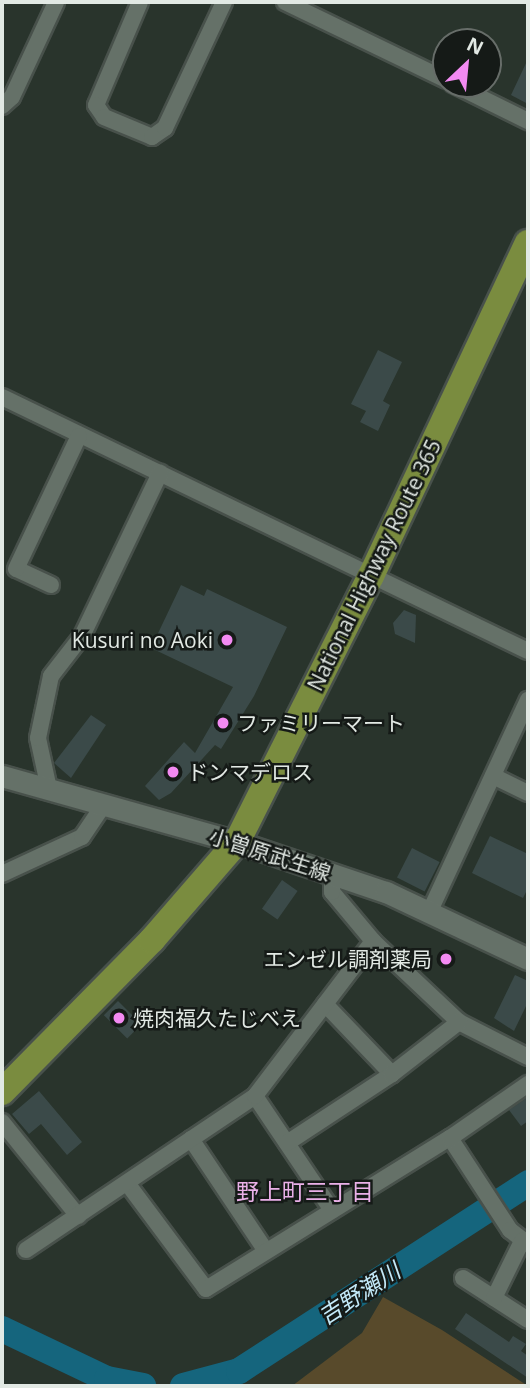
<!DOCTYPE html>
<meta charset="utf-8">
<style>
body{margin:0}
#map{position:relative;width:530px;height:1388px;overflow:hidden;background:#29342c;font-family:"Open Sans","Noto Sans JP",sans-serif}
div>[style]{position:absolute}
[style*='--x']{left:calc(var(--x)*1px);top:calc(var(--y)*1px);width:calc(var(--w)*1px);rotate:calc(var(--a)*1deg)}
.green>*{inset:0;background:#584a2b}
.river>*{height:26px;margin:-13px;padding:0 13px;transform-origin:13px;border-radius:13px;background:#15657d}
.building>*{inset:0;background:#3b4a49;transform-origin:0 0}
.roads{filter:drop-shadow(2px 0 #48514b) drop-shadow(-2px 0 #48514b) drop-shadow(0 2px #48514b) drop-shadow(0 -2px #48514b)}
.minor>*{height:16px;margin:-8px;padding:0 8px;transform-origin:8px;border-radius:8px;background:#657168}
.secondary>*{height:21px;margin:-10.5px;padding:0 10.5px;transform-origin:10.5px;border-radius:10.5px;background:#657168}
.trunk>*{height:26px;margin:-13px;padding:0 13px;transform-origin:13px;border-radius:13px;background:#7a8c3f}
.dots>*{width:19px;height:19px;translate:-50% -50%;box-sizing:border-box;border:4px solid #151a17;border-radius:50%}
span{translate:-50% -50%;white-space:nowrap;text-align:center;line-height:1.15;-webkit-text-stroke:5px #151a17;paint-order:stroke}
.street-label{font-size:21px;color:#e2e9e4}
.poi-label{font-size:21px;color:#e2e9e4}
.right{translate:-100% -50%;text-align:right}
.left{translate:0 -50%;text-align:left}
.neighbourhood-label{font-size:23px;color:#eab0e8}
.water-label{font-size:23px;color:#c4eaf9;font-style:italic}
.frame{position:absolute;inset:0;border:4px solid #e2e9e4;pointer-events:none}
.north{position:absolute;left:432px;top:28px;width:70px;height:70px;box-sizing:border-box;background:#151a17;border:2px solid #676d69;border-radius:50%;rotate:26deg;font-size:19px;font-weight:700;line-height:28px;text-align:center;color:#e2e9e4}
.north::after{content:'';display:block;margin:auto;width:24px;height:32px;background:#f38af2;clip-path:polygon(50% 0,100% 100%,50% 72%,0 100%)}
</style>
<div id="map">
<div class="green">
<i style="clip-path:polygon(383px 1297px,442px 1330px,528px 1386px,292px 1386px,362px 1333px)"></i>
</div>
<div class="river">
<i style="--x:2;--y:1329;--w:116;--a:25.5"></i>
<i style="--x:107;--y:1379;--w:37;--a:11"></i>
<i style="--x:183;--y:1386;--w:58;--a:-15"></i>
<i style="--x:239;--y:1371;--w:345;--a:-33"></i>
</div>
<div class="building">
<i style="clip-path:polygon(528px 59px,528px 104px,511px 95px)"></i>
<i style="clip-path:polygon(378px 350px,402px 362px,383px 401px,390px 405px,378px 431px,360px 422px,366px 411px,351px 404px)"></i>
<i style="clip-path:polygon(181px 585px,204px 596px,207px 589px,287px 627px,254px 696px,221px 749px,215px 745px,171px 793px,159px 800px,145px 786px,184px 742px,195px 753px,233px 687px,151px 648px)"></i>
<i style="clip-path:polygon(404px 610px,416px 615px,415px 643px,395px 634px,393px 623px)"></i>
<i style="clip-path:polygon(91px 715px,106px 725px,71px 778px,54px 763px)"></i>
<i style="clip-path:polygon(490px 836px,528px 854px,528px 888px,523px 898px,472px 873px)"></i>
<i style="left:412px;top:848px;width:31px;height:33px;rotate:27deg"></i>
<i style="left:282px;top:880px;width:19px;height:35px;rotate:35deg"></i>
<i style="clip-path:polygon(515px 975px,528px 981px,528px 1002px,514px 1031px,494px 1018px)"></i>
<i style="left:118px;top:1001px;width:33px;height:20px;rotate:45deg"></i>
<i style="clip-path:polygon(39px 1091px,82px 1142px,67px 1155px,41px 1124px,29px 1134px,12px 1114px)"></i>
<i style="clip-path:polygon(528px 1097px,528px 1121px,521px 1126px,509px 1110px)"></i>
<i style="clip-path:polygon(466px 1313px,509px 1342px,513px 1336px,526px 1344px,521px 1351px,528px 1356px,528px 1378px,455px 1329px)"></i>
</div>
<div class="roads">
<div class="minor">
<i style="--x:140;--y:2;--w:112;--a:113.1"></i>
<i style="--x:96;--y:105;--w:14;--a:56"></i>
<i style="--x:104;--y:117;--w:52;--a:22.6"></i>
<i style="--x:152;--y:137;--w:16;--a:-35"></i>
<i style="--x:165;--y:128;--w:139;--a:-64.9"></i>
<i style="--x:285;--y:2;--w:179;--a:25.8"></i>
<i style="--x:453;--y:84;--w:84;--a:26.3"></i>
<i style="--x:2;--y:106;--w:13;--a:-42"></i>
<i style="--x:12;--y:97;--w:105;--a:-65.1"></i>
<i style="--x:2;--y:397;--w:584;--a:25.78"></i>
<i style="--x:51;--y:585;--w:38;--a:-155"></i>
<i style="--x:16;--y:569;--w:147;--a:-64.7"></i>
<i style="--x:493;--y:776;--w:39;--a:26"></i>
<i style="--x:49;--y:789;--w:52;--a:-102.2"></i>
<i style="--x:38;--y:738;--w:63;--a:-78.2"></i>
<i style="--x:51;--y:676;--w:51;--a:-52.2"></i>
<i style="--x:82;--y:636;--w:181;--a:-64.4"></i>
<i style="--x:2;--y:874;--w:88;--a:-24.8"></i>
<i style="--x:82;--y:837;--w:40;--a:-56"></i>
<i style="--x:429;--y:913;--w:235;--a:-65.1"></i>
<i style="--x:373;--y:941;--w:118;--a:43.3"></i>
<i style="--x:459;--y:1022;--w:77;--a:26.9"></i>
<i style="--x:325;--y:1004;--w:97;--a:46.3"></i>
<i style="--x:255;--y:1096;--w:138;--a:56"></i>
<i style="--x:2;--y:1122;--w:121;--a:51"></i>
<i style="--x:450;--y:1138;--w:110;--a:56.9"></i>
<i style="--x:510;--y:1230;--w:23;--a:38"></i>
<i style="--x:191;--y:1139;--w:135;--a:56.2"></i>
<i style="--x:287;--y:1143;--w:126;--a:-33.3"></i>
<i style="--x:392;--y:1074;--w:85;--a:-37.8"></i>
<i style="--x:127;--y:1183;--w:132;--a:53.3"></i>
<i style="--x:206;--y:1289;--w:287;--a:-31.8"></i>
<i style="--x:450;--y:1138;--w:95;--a:-34.7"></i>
<i style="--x:26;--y:1250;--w:276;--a:-33.9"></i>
<i style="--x:255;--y:1096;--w:195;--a:-52.7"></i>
<i style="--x:373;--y:941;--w:64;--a:-129.9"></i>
<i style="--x:332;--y:892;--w:18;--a:-90"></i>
<i style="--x:463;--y:1278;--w:77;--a:32.9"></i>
<i style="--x:494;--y:1298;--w:64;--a:-63.8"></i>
</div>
<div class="secondary">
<i style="--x:2;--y:776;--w:244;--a:15.7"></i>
<i style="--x:237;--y:842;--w:157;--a:18.6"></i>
<i style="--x:386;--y:892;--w:157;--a:25.3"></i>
</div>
<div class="trunk">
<i style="--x:2;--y:1092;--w:214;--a:-45.4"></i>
<i style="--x:152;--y:940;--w:130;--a:-49.1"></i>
<i style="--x:237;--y:842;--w:298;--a:-63.3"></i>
<i style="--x:371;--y:576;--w:368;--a:-64.8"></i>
</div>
</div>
<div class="dots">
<i style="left:227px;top:640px;background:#f38af2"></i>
<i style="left:223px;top:723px;background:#f38af2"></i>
<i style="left:173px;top:772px;background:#f38af2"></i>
<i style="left:446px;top:959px;background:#f38af2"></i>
<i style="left:119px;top:1018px;background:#f38af2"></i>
</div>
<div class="street-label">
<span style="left:374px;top:565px;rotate:-64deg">National Highway Route 365</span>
<span style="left:270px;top:854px;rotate:18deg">小曽原武生線</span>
</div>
<div class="poi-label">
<span class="right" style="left:213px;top:640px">Kusuri no Aoki</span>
<span class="left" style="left:237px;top:723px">ファミリーマート</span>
<span class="left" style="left:187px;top:772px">ドンマデロス</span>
<span class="right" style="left:432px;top:959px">エンゼル調剤薬局</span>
<span class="left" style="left:133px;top:1018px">焼肉福久たじべえ</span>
</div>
<div class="neighbourhood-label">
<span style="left:305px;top:1191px">野上町三丁目</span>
</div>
<div class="water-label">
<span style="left:359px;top:1293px;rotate:-33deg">吉野瀬川</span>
</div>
<div class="frame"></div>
<div class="north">N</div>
</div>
